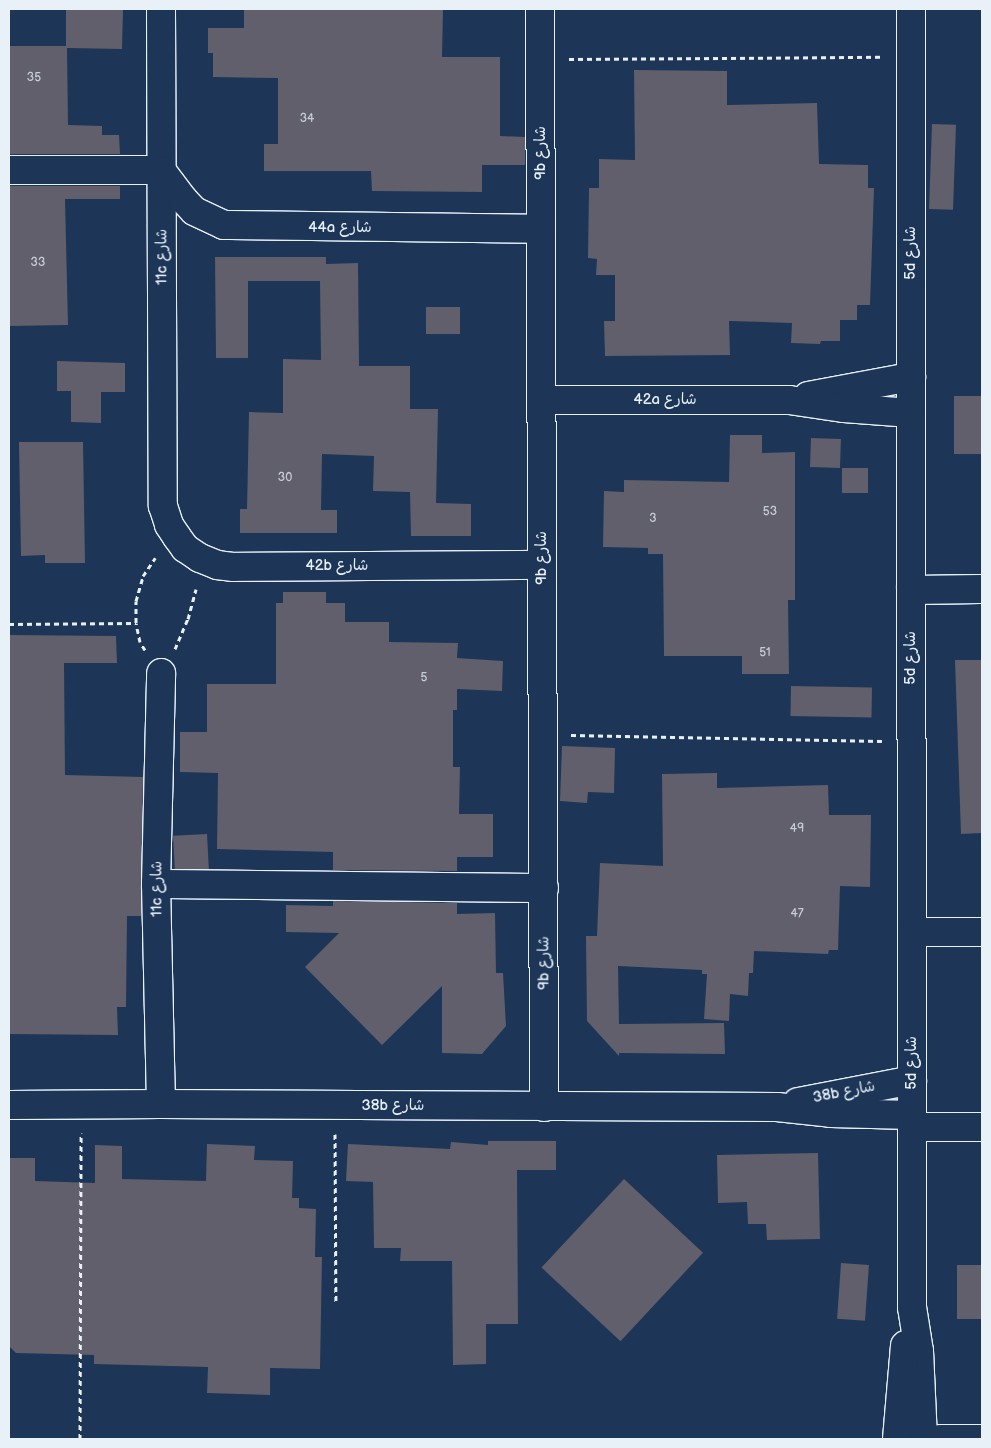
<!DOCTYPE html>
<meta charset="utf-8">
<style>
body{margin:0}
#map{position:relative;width:991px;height:1448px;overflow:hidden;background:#1d3557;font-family:"Balsamiq Sans","Playpen Sans Arabic",sans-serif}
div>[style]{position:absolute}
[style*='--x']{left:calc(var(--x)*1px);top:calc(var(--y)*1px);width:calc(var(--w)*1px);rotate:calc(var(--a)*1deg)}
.building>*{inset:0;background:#605f6b;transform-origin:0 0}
.path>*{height:3px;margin-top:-1.5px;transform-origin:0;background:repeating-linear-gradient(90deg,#e8f1f8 0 5px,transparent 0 9px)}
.roads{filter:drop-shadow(1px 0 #e8f1f8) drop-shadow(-1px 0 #e8f1f8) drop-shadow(0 1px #e8f1f8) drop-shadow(0 -1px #e8f1f8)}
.minor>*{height:28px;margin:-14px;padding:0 14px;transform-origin:14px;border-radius:14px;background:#1d3557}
span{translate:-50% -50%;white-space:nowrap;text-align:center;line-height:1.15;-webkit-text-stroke:5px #1d3557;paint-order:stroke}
.number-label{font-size:12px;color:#c6ccd5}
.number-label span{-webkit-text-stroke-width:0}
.street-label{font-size:15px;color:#e8f1f8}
.frame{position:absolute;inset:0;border:10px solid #e8f1f8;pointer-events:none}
</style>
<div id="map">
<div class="building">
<i style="clip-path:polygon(66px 9px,123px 9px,122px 49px,67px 48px,68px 125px,102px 126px,102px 135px,119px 135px,120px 154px,9px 154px,9px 46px,66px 46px)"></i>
<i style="clip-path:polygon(244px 9px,443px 9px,442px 57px,500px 57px,500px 136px,525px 137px,525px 165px,482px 165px,482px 192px,372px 191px,371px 171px,264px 171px,264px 144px,278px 144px,278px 78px,213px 77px,213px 53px,208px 53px,208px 28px,244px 28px)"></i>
<i style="clip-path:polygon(634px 70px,727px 71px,727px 105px,817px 103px,819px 164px,868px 165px,868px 188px,874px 188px,870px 305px,857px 305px,857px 320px,840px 320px,840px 341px,821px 341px,820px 344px,791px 343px,792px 323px,729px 321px,730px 355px,605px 356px,604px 321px,615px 321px,615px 275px,596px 275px,597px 259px,588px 258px,589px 188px,599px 188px,599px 159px,635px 160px)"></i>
<i style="left:932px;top:124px;width:24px;height:85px;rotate:2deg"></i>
<i style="clip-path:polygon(9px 186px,120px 186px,120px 199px,65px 199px,68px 325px,9px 326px)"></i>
<i style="clip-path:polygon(215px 257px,326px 257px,326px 264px,358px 263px,359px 366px,410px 366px,410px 409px,438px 409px,436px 503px,471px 504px,471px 536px,411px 536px,410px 492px,373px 491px,374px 456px,322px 454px,321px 510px,337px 510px,337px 533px,240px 533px,240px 509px,247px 509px,249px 412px,283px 413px,283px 359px,321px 360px,320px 281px,248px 281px,248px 358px,216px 358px)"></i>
<i style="left:426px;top:307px;width:34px;height:27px"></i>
<i style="clip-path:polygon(57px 361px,125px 363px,125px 392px,101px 392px,101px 423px,71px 422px,71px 391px,57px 391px)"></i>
<i style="left:982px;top:396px;width:58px;height:28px;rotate:90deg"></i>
<i style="clip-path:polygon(730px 435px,762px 435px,762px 453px,795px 452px,795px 600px,788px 600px,789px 674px,742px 674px,742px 656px,664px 656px,663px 554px,648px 554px,648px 548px,603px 547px,604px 491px,624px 492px,624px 480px,729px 482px)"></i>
<i style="left:811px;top:438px;width:30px;height:29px;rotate:2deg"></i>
<i style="clip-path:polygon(19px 442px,83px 442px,85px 563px,45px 563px,45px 555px,21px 556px)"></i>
<i style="left:842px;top:468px;width:26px;height:25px"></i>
<i style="clip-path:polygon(283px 592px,326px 592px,326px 603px,345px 603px,345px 622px,389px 622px,389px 642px,458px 643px,457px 658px,503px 661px,502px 691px,457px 689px,457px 710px,453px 710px,453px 767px,460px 767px,459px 814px,493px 814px,493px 857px,457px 857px,457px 871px,333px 870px,333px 852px,217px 849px,218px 773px,180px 772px,180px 732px,207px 732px,207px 684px,276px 684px,276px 603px,283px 603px)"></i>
<i style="clip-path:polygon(9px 635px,116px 636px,117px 663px,64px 663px,65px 775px,143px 777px,141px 916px,127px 916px,126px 1007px,117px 1007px,118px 1035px,9px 1034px)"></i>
<i style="clip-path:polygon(955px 660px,982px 660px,982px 833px,961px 834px)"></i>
<i style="left:791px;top:686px;width:81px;height:30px;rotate:1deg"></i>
<i style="clip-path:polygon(562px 746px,615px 748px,614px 793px,588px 792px,587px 803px,560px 801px)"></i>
<i style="clip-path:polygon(717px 773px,717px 788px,828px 785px,829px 815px,871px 815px,870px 887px,840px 886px,838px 950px,829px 950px,828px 954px,754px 951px,753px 973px,749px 973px,748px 996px,730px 994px,729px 1021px,704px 1019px,707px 974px,702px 974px,702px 970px,618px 966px,619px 1024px,724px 1023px,725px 1054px,619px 1053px,619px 1056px,587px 1021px,586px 936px,597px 936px,600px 863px,663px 866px,662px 774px)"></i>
<i style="left:207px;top:834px;width:35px;height:34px;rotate:87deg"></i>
<i style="clip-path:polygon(333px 901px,457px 903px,457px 914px,495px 913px,496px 973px,503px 973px,506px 1026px,482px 1054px,442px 1053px,442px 986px,382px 1045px,305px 967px,339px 933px,286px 932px,286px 905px,333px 906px)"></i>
<i style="clip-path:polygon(488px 1141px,556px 1141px,556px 1170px,517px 1170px,518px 1324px,486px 1324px,486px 1364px,453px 1365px,452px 1261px,400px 1261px,401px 1248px,374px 1248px,373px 1182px,346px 1181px,348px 1144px,450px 1149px,451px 1142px,488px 1145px)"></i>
<i style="clip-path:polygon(207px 1144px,255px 1146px,254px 1160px,293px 1161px,292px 1198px,299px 1198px,299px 1208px,316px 1209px,315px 1257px,322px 1257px,320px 1369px,270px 1368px,270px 1395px,207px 1393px,208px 1367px,94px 1364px,94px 1355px,16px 1353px,9px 1346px,9px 1158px,35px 1158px,35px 1181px,95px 1183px,95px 1145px,122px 1146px,122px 1179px,206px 1181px)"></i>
<i style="clip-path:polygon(818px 1153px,820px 1239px,767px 1240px,766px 1224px,748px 1224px,747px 1202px,718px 1203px,717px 1155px)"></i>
<i style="left:624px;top:1179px;width:108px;height:121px;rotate:43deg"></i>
<i style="left:841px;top:1263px;width:28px;height:56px;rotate:4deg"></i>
<i style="left:957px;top:1265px;width:25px;height:54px"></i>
</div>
<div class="path">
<i style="--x:569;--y:59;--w:314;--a:-0.4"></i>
<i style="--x:9;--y:624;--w:127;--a:-0.5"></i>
<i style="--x:175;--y:649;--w:33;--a:-67"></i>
<i style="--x:188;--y:619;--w:31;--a:-75"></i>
<i style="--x:145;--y:650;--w:9;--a:-122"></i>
<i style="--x:140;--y:642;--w:19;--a:-102"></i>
<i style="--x:136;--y:623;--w:22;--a:-90"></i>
<i style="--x:136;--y:601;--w:26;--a:-74"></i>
<i style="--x:143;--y:576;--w:22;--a:-56"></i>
<i style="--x:571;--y:735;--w:311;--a:1.1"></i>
<i style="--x:335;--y:1134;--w:169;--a:89.7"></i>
<i style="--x:80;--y:1439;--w:306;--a:-89.8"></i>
</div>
<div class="roads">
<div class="minor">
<i style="--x:161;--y:9;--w:497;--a:89.8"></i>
<i style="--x:163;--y:506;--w:20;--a:72"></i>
<i style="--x:169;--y:525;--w:14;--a:56"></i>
<i style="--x:177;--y:537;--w:14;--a:54"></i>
<i style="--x:185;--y:548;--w:18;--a:34"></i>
<i style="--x:200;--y:558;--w:18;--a:22"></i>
<i style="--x:217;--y:565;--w:17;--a:7"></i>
<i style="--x:234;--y:567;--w:308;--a:-0.4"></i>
<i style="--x:540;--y:9;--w:1098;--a:89.79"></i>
<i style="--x:911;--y:9;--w:1298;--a:89.96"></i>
<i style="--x:912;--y:1307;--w:45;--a:81"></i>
<i style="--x:919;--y:1351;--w:88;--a:87.4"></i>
<i style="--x:9;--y:170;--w:152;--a:0"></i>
<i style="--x:161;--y:170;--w:36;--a:53"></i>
<i style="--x:183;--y:199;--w:16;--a:47"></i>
<i style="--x:194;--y:211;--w:33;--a:25"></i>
<i style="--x:224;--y:225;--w:317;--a:0.7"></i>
<i style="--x:808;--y:396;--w:105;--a:-10.5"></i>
<i style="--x:542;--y:400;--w:247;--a:0"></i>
<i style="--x:789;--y:400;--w:56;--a:8.3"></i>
<i style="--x:844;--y:408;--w:67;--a:4.3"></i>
<i style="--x:911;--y:590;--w:71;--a:-0.8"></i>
<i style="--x:156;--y:884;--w:388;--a:0.6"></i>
<i style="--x:912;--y:932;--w:70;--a:0"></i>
<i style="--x:798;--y:1102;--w:116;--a:-10.9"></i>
<i style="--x:161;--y:1104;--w:220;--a:-91.3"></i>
<i style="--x:156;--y:884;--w:211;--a:-88.6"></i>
<i style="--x:9;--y:1105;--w:152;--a:-0.4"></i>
<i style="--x:161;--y:1104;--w:616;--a:0.28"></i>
<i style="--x:777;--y:1107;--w:54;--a:6.3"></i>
<i style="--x:831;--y:1113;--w:81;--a:1.4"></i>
<i style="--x:912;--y:1127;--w:70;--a:0"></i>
<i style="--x:897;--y:1439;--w:94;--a:-85.1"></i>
<i style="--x:940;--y:1439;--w:42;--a:0"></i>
</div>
</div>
<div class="number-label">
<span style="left:34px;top:78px">35</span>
<span style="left:307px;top:119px">34</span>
<span style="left:38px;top:263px">33</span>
<span style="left:285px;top:478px">30</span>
<span style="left:770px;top:512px">53</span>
<span style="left:653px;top:519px">3</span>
<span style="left:765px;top:653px">51</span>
<span style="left:424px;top:678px">5</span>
<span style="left:797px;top:829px">49</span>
<span style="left:797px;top:914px">47</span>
</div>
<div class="street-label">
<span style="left:541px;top:153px;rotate:-90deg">9b شارع</span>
<span style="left:340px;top:228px">44a شارع</span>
<span style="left:911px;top:253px;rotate:-90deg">5d شارع</span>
<span style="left:162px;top:257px;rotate:-90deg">11c شارع</span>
<span style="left:665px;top:400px">42a شارع</span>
<span style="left:542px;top:558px;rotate:-90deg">9b شارع</span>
<span style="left:337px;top:566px">42b شارع</span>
<span style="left:911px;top:658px;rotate:-90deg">5d شارع</span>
<span style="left:157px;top:889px;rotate:-90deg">11c شارع</span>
<span style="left:544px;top:963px;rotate:-90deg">9b شارع</span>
<span style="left:912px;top:1063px;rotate:-90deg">5d شارع</span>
<span style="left:844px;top:1092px;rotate:-11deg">38b شارع</span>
<span style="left:393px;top:1106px">38b شارع</span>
</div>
<div class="frame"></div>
</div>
